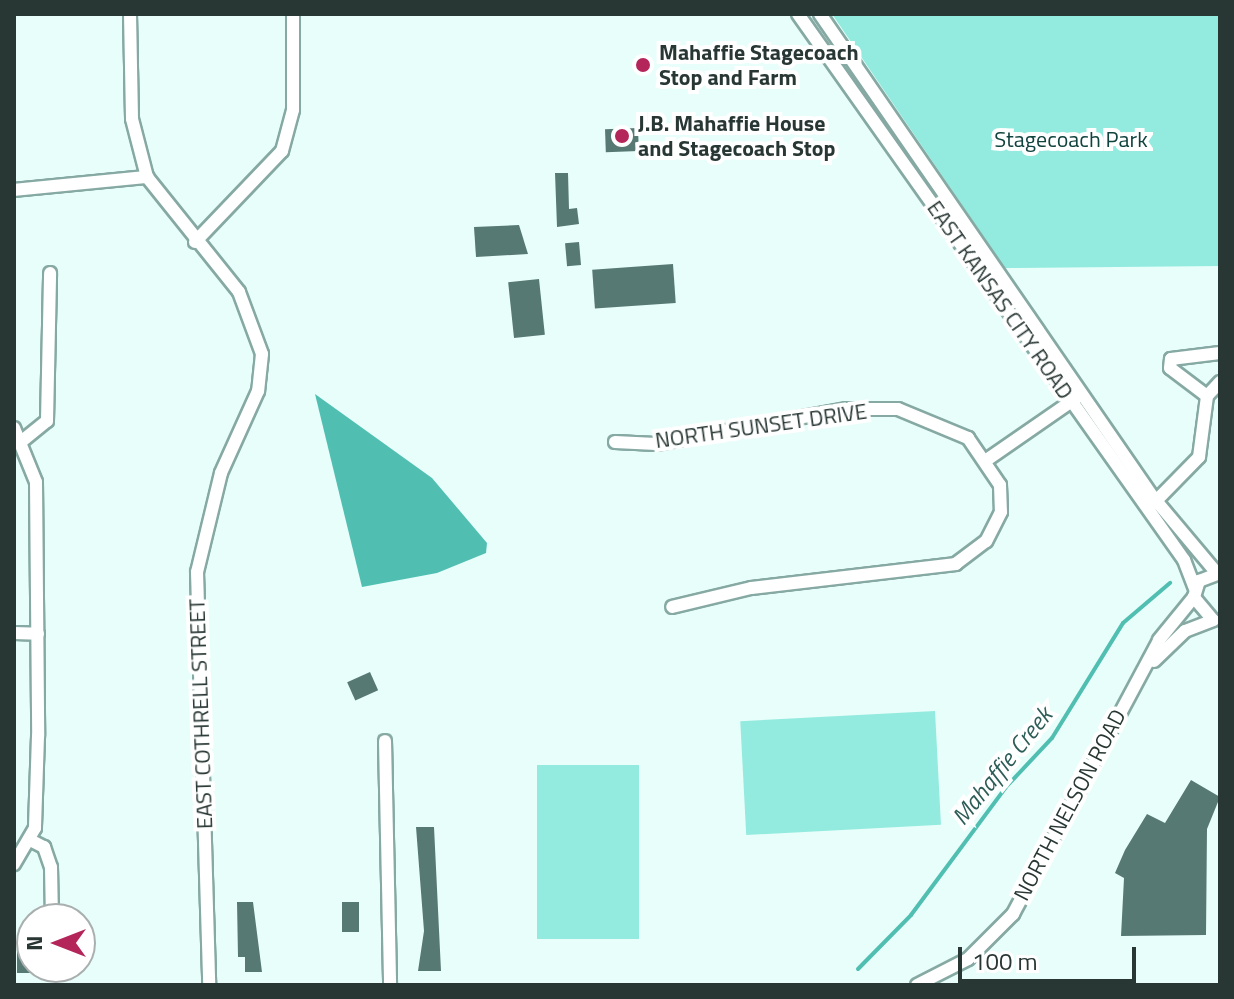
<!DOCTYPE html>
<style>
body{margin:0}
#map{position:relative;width:1234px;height:999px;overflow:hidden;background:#e8fefa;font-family:"Titillium Web",sans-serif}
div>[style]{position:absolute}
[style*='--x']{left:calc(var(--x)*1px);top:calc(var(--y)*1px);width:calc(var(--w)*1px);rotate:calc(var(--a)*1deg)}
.green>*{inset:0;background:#93ebdf;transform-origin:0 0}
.water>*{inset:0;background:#50bfb2}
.stream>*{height:4px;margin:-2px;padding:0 2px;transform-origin:2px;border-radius:2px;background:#50bfb2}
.building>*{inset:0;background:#577974;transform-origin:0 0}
.roads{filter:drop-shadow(2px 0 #86a9a3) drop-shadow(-2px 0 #86a9a3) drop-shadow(0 2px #86a9a3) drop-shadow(0 -2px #86a9a3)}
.minor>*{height:12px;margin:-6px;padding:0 6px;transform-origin:6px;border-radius:6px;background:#fff}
.dots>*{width:22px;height:22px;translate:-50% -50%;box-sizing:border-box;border:4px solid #fff;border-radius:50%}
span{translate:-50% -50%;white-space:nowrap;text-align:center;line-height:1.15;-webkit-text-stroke:8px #fff;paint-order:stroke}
.poi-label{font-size:22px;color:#283734;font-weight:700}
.left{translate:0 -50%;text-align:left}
.park-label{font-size:22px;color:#11433e}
.street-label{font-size:22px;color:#283734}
.water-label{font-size:24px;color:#2d5d57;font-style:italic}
.frame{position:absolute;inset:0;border:16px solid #283734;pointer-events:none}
.north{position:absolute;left:16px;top:903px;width:80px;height:80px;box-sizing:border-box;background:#fff;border:2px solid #a9afae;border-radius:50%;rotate:270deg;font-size:22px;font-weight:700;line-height:32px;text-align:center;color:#283734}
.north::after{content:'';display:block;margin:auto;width:28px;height:36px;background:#b4265a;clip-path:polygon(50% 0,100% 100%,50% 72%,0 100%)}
.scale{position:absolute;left:958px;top:947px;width:178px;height:36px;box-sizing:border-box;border:4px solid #283734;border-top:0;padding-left:10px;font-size:24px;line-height:28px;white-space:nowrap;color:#283734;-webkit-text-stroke:6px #fff;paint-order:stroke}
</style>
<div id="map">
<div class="green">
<i style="clip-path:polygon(832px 14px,1220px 14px,1220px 266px,1005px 268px)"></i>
<i style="left:935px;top:711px;width:114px;height:195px;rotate:87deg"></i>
<i style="left:639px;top:765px;width:174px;height:102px;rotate:90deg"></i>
</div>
<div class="water">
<i style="clip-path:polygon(315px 394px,432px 478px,487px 543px,486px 553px,437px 573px,362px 587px)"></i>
</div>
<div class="stream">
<i style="--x:858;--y:969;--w:76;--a:-45.5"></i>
<i style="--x:911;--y:915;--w:159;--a:-53.4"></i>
<i style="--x:1006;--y:787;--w:67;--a:-46.8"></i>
<i style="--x:1052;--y:738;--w:135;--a:-58.3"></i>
<i style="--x:1123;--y:623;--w:62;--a:-40.4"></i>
</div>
<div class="building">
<i style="left:638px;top:128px;width:23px;height:33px;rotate:88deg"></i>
<i style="clip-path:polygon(555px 173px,568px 173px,569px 209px,577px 208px,579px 224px,557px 227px)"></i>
<i style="clip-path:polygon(519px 225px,528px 254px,476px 257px,474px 227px)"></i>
<i style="left:579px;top:242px;width:23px;height:14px;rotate:85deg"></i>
<i style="left:673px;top:264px;width:39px;height:81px;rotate:86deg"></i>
<i style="left:539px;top:279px;width:56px;height:31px;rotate:84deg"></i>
<i style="left:370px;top:672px;width:20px;height:25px;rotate:66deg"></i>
<i style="clip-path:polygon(1191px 780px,1220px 797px,1207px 829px,1206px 935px,1121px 936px,1124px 878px,1115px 873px,1125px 850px,1147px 814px,1165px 823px)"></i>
<i style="clip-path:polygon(416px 827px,434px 827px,441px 971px,418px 971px,424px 931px)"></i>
<i style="clip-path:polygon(237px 902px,253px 902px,262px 972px,245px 972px,245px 957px,238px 957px)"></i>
<i style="left:342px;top:902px;width:17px;height:30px"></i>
<i style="left:17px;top:949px;width:15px;height:24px"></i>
</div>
<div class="roads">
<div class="minor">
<i style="--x:130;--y:14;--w:105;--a:88.9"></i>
<i style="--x:132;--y:119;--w:60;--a:75.5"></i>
<i style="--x:147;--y:177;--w:147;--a:51.3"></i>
<i style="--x:239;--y:292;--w:66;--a:69.6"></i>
<i style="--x:262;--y:354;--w:37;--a:96"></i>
<i style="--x:258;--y:391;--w:90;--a:114.3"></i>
<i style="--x:221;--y:473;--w:102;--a:103.6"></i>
<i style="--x:197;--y:572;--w:413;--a:88.3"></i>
<i style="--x:798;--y:14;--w:669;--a:54.74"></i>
<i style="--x:1184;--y:560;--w:30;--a:69"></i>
<i style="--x:820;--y:14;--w:587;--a:55.42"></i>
<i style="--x:1153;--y:497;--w:98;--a:50"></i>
<i style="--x:14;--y:190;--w:134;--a:-5.6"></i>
<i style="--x:195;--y:242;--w:126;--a:-46.3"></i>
<i style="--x:282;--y:151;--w:42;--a:-75"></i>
<i style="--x:293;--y:110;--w:96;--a:-90"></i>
<i style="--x:1207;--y:396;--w:46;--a:-142.9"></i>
<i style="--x:1170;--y:368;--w:9;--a:-84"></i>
<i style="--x:1171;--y:359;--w:49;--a:-7"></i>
<i style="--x:14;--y:428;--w:58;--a:67.8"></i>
<i style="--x:36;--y:482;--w:254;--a:89.5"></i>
<i style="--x:38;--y:736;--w:92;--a:91.9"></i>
<i style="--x:35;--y:828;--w:42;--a:120.3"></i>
<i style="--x:22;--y:441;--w:32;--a:-39"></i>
<i style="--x:47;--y:421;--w:148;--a:-88.8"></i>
<i style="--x:615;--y:442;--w:41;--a:2.8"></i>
<i style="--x:656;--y:444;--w:194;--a:-10.4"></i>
<i style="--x:847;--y:409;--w:51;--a:0"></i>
<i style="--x:898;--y:409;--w:76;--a:22.5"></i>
<i style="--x:968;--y:438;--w:57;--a:55.8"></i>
<i style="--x:1000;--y:485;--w:27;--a:88"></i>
<i style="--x:1001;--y:512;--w:33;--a:117"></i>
<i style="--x:986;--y:541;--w:38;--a:143"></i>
<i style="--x:956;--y:564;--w:206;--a:173.3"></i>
<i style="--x:751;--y:588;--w:81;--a:166.5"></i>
<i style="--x:988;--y:459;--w:107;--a:-34.7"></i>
<i style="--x:1153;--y:504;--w:66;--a:-45.6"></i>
<i style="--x:1199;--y:457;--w:62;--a:-82.5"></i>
<i style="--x:1207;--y:396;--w:19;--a:-47"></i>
<i style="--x:1213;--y:620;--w:30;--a:-130"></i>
<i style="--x:1194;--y:597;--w:17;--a:-73"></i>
<i style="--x:1199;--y:581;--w:22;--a:-21"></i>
<i style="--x:14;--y:633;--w:24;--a:2"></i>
<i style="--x:1154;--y:661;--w:43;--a:-44.1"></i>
<i style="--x:1185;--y:631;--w:30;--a:-21"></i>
<i style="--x:385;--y:741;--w:244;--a:88.8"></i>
<i style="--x:30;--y:840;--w:16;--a:27"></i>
<i style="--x:44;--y:847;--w:21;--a:71"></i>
<i style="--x:51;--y:867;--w:52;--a:88.9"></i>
<i style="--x:52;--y:967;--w:5;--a:90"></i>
<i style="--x:917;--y:985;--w:57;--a:-27"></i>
<i style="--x:968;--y:959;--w:64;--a:-45"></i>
<i style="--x:1013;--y:914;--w:310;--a:-61.9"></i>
<i style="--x:1159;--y:640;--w:55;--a:-50.9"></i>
</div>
</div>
<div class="dots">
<i style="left:643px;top:65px;background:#b4265a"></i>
<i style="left:622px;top:136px;background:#b4265a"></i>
</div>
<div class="poi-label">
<span class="left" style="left:659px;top:65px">Mahaffie Stagecoach<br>Stop and Farm</span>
<span class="left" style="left:638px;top:136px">J.B. Mahaffie House<br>and Stagecoach Stop</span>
</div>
<div class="park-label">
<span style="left:1071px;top:140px">Stagecoach Park</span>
</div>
<div class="street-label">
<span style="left:1000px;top:300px;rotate:55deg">EAST KANSAS CITY ROAD</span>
<span style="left:761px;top:426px;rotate:-8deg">NORTH SUNSET DRIVE</span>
<span style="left:201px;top:714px;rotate:-92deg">EAST COTHRELL STREET</span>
<span style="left:1070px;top:805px;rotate:-62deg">NORTH NELSON ROAD</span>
</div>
<div class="water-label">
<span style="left:1002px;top:766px;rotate:-51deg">Mahaffie Creek</span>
</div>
<div class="frame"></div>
<div class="north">N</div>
<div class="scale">100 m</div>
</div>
